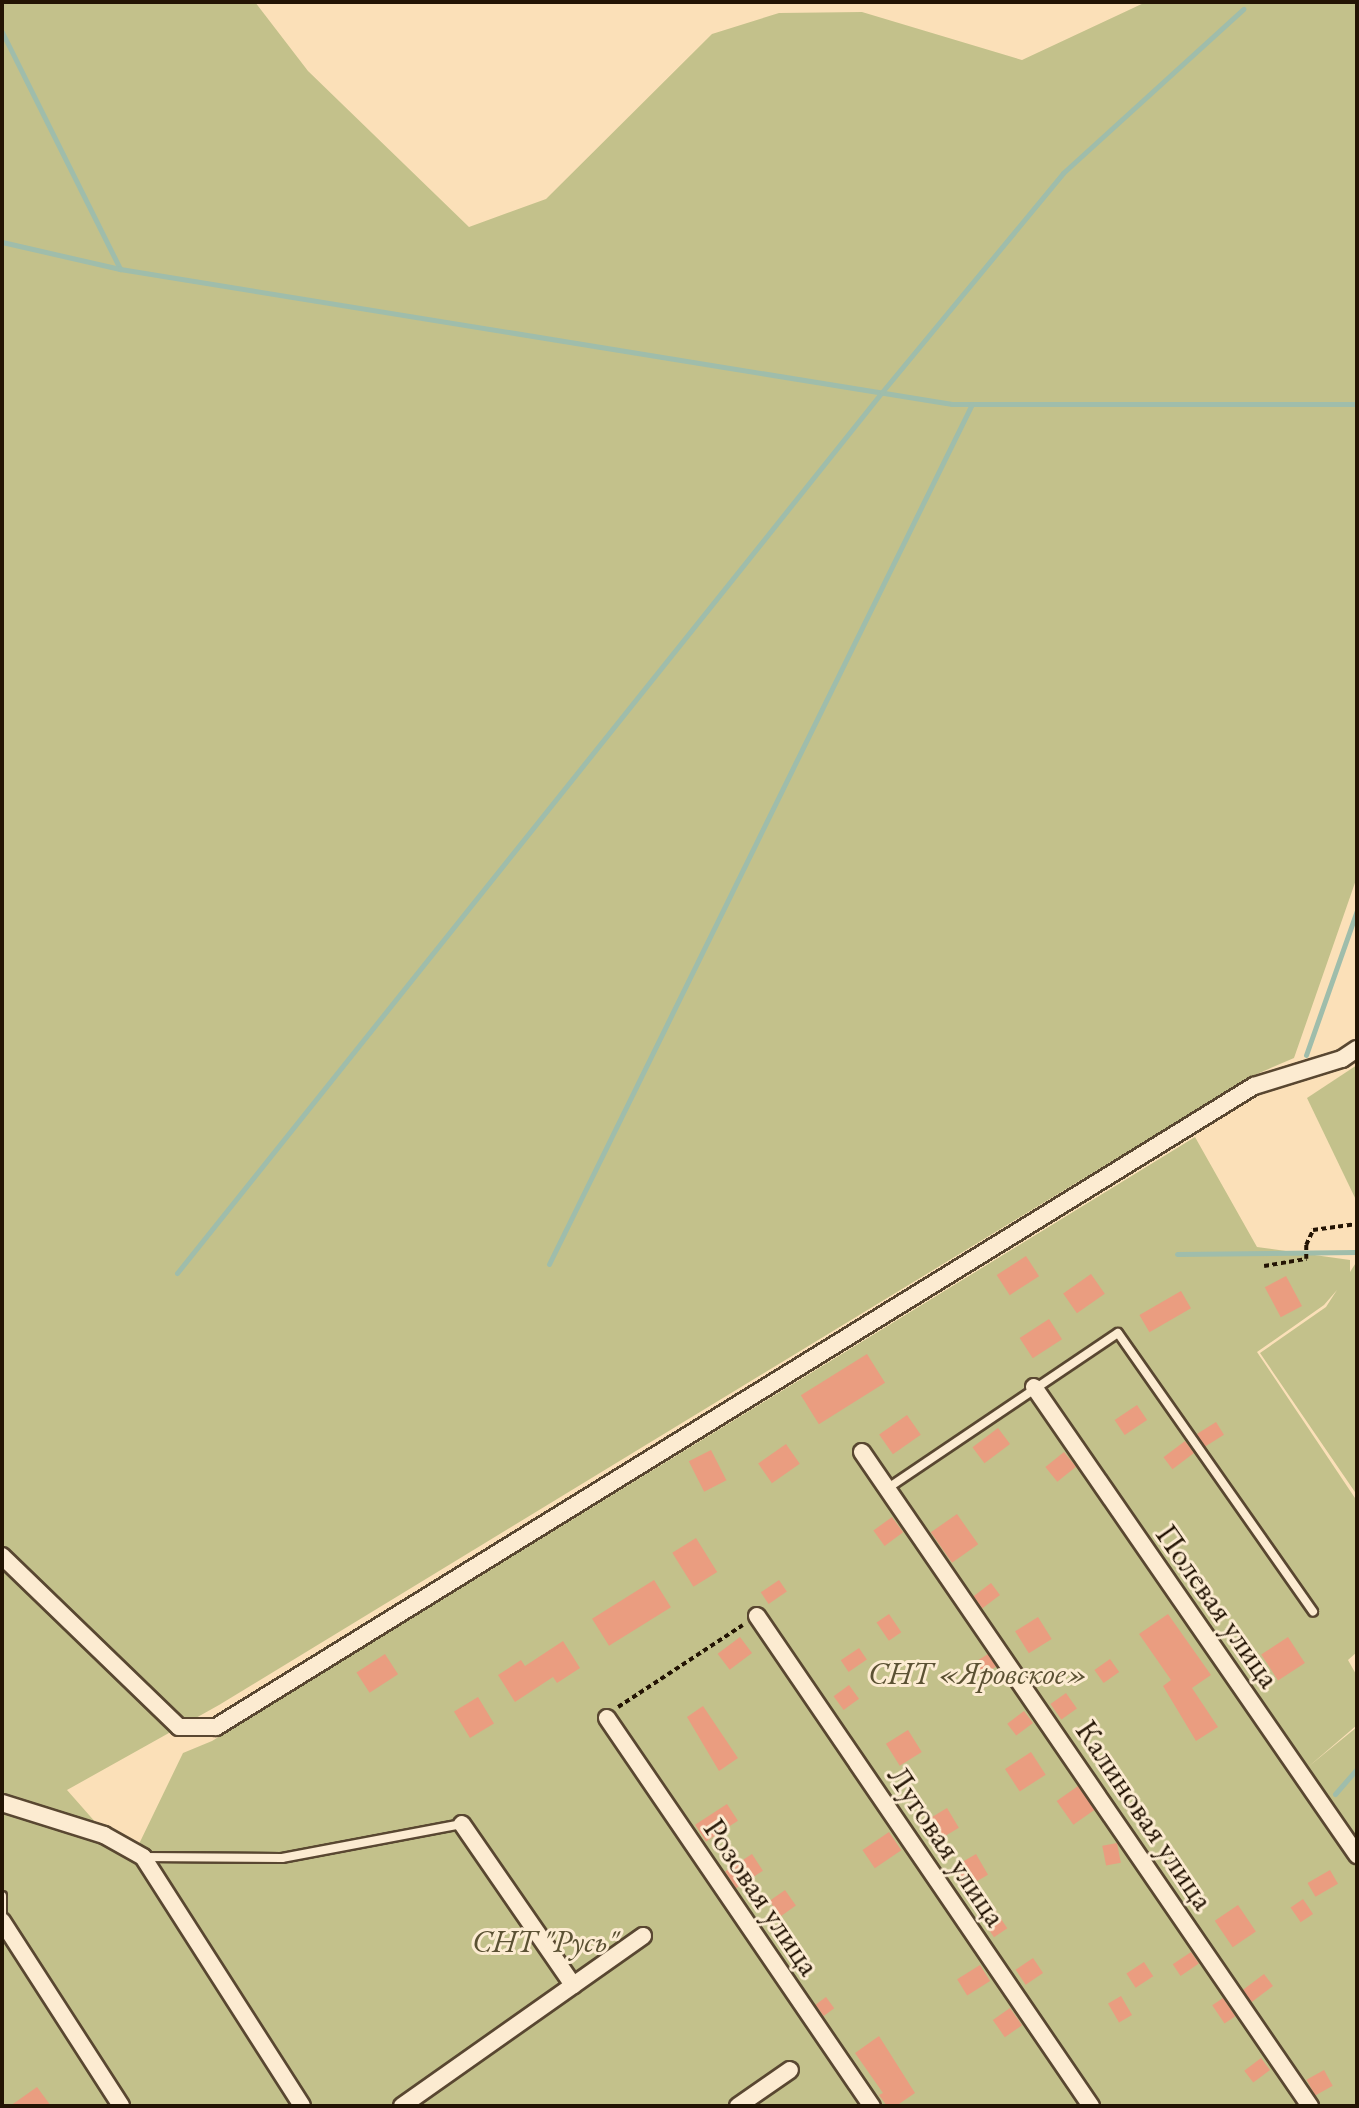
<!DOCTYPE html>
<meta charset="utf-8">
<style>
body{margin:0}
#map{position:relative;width:1359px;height:2108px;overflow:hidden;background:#fbe0b8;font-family:"EB Garamond",serif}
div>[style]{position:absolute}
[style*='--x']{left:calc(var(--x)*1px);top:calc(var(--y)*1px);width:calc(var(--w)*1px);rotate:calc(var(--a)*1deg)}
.green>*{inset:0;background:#c3c18b}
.stream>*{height:5px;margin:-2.5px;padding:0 2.5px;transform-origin:2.5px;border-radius:2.5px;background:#9fbdab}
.building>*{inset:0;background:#ea9d80;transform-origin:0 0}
.path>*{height:3.5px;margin-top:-1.75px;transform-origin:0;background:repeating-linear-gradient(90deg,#231404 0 5px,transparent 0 8.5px)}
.roads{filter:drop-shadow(2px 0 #594731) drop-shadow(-2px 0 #594731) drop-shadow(0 2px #594731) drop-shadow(0 -2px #594731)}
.lane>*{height:8px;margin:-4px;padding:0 4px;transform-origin:4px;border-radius:4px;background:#fcebd1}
.street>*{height:16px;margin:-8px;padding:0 8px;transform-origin:8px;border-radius:8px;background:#fcebd1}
span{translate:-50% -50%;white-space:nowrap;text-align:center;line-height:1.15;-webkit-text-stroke:6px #fcebd1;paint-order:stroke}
.street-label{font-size:32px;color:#231404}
.park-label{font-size:32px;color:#5b5133;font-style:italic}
.frame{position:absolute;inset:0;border:4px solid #231404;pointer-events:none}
</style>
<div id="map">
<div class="green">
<i style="clip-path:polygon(2px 2px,255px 2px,308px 71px,469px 227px,546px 199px,712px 34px,779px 13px,862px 12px,1022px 60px,1146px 2px,1357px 2px,1357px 877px,1294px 1058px,1250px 1077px,219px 1705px,67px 1790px,97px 1824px,139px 1844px,183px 1753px,212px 1741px,1195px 1137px,1257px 1247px,1350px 1260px,1350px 1272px,1357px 1261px,1357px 1495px,1260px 1353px,1326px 1307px,1337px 1290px,1324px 1305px,1257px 1352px,1357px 1501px,1357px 1652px,1348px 1660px,1357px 1676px,1357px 1725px,1308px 1767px,1357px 1727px,1357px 2106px,2px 2106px)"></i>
<i style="clip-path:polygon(1357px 1065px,1357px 1202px,1307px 1098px)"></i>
</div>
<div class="stream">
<i style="--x:2;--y:32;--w:265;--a:63.5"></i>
<i style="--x:2;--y:242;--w:121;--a:12.9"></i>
<i style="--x:120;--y:269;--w:843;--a:9.22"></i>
<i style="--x:952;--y:404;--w:405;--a:0"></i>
<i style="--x:1306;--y:1055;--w:154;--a:-70.6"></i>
<i style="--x:1177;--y:1254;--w:180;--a:-0.6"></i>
<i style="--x:549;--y:1264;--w:958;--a:-63.81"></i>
<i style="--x:177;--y:1273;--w:1128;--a:-51.33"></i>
<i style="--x:882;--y:392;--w:284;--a:-50.4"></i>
<i style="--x:1063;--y:173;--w:244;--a:-42.3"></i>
<i style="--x:1335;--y:1794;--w:33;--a:-49"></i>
</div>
<div class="building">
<i style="left:1026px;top:1256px;width:24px;height:35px;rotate:57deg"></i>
<i style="left:1091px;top:1274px;width:24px;height:34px;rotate:55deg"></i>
<i style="left:1286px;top:1276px;width:34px;height:24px;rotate:62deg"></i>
<i style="left:1181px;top:1291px;width:20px;height:48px;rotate:60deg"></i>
<i style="left:1049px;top:1319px;width:24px;height:35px;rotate:57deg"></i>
<i style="left:867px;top:1354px;width:34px;height:78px;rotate:58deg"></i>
<i style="left:1137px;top:1405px;width:18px;height:27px;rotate:56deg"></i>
<i style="left:907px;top:1415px;width:24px;height:34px;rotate:55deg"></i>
<i style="left:1216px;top:1422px;width:15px;height:23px;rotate:58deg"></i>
<i style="left:998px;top:1428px;width:20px;height:32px;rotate:53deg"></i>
<i style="left:1185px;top:1441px;width:15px;height:27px;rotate:53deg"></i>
<i style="left:786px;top:1444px;width:24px;height:34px;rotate:55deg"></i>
<i style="left:711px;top:1450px;width:34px;height:25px;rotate:63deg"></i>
<i style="left:1064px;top:1452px;width:19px;height:24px;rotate:51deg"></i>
<i style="left:957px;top:1514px;width:37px;height:32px;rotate:55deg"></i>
<i style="left:892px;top:1517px;width:19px;height:23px;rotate:54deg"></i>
<i style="left:696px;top:1538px;width:40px;height:28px;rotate:58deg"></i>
<i style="left:654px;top:1580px;width:32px;height:73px;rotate:58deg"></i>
<i style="left:779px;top:1580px;width:14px;height:22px;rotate:56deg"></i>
<i style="left:991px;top:1583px;width:15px;height:22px;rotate:53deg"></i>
<i style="left:889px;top:1614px;width:22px;height:15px;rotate:56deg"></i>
<i style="clip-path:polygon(1168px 1614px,1211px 1675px,1192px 1688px,1218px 1727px,1196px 1741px,1163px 1686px,1171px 1680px,1139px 1634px)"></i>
<i style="left:1038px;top:1617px;width:26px;height:27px;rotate:58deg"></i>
<i style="left:740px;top:1637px;width:20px;height:28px;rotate:53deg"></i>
<i style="left:1288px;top:1637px;width:31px;height:32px;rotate:57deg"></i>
<i style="clip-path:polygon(563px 1641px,580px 1668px,557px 1683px,553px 1677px,515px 1702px,498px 1675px,521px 1660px,525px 1666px)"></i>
<i style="left:859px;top:1648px;width:14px;height:22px;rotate:56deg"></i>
<i style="left:385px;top:1654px;width:24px;height:34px;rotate:57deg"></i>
<i style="left:988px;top:1654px;width:15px;height:16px;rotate:58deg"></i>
<i style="left:1110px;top:1659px;width:16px;height:19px;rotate:55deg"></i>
<i style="left:849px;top:1685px;width:17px;height:19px;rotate:54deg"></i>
<i style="left:1066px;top:1693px;width:19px;height:19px;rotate:55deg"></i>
<i style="left:478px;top:1697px;width:31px;height:28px;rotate:59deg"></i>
<i style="clip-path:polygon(703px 1706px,738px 1758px,719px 1771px,687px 1717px)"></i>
<i style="left:1024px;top:1711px;width:15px;height:21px;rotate:53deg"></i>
<i style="left:908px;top:1730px;width:26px;height:26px;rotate:58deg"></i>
<i style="left:1031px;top:1752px;width:27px;height:31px;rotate:57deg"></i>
<i style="left:1078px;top:1786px;width:29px;height:26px;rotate:55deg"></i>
<i style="left:727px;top:1804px;width:20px;height:38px;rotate:57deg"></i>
<i style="left:947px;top:1808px;width:23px;height:29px;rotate:59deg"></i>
<i style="left:889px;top:1832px;width:22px;height:32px;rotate:56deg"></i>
<i style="left:1117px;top:1843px;width:20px;height:15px;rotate:79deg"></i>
<i style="left:752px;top:1854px;width:20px;height:32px;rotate:57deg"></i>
<i style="left:976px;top:1854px;width:24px;height:27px;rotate:60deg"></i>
<i style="left:1330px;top:1870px;width:16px;height:26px;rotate:60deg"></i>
<i style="left:785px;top:1890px;width:19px;height:19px;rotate:55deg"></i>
<i style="left:1303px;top:1899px;width:18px;height:15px;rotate:56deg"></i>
<i style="left:1238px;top:1905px;width:32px;height:28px;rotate:56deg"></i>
<i style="left:995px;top:1910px;width:22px;height:16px;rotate:56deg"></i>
<i style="left:1191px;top:1952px;width:14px;height:22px;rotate:56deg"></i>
<i style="left:1033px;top:1958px;width:18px;height:21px;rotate:56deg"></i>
<i style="left:1144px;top:1962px;width:17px;height:21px;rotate:57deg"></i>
<i style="left:980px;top:1965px;width:19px;height:27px;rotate:58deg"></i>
<i style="left:1264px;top:1974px;width:15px;height:27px;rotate:53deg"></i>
<i style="left:1121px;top:1996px;width:22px;height:15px;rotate:60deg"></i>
<i style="left:826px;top:1997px;width:14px;height:13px;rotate:54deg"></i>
<i style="left:1223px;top:1998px;width:22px;height:13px;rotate:56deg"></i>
<i style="left:1010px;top:2008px;width:21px;height:21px;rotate:55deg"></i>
<i style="clip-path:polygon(879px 2036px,915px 2093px,896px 2106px,887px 2106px,879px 2095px,883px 2093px,855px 2053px)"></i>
<i style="left:1261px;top:2058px;width:15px;height:21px;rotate:53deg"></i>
<i style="left:1324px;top:2070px;width:18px;height:20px;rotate:61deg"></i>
<i style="clip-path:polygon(37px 2087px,51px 2106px,10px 2106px)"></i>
</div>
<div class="path">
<i style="--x:1264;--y:1266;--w:43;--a:-9.5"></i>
<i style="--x:1306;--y:1259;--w:14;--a:-90"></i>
<i style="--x:1306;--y:1245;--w:17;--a:-65"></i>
<i style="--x:1313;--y:1230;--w:44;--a:-7.8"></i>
<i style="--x:618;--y:1707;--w:149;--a:-33.3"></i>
</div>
<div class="roads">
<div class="lane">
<i style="--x:888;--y:1488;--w:277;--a:-34"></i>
<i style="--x:1118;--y:1333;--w:340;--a:55"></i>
<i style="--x:143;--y:1857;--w:139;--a:0.4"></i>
<i style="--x:282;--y:1858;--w:183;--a:-10.7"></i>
<i style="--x:2;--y:1896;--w:25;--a:90"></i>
</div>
<div class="street">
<i style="--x:1034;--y:1387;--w:569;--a:55.39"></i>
<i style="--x:862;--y:1452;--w:793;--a:55.59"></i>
<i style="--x:2;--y:1556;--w:246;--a:44"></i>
<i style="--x:179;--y:1727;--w:37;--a:0"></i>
<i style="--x:216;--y:1727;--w:1220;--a:-31.7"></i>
<i style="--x:1254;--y:1086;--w:92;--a:-17.1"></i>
<i style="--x:1342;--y:1059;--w:18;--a:-34"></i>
<i style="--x:757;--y:1616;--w:593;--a:55.72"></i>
<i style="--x:607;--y:1718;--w:470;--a:55.7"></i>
<i style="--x:2;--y:1803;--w:107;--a:17.4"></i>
<i style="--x:104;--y:1835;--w:45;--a:29.4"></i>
<i style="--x:143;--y:1857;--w:295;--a:57.4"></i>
<i style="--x:462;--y:1824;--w:196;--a:55.4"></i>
<i style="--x:2;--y:1921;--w:220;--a:57.2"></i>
<i style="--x:402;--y:2106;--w:295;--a:-35.2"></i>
<i style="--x:738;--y:2106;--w:63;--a:-34.7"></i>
</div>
</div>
<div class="street-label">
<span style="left:1218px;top:1606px;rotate:55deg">Полевая улица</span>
<span style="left:1145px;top:1815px;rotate:56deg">Калиновая улица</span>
<span style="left:947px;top:1846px;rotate:56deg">Луговая улица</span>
<span style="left:762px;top:1897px;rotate:56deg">Розовая улица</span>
</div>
<div class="park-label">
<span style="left:978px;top:1673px">СНТ «Яровское»</span>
<span style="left:545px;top:1941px">СНТ "Русь"</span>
</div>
<div class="frame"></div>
</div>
